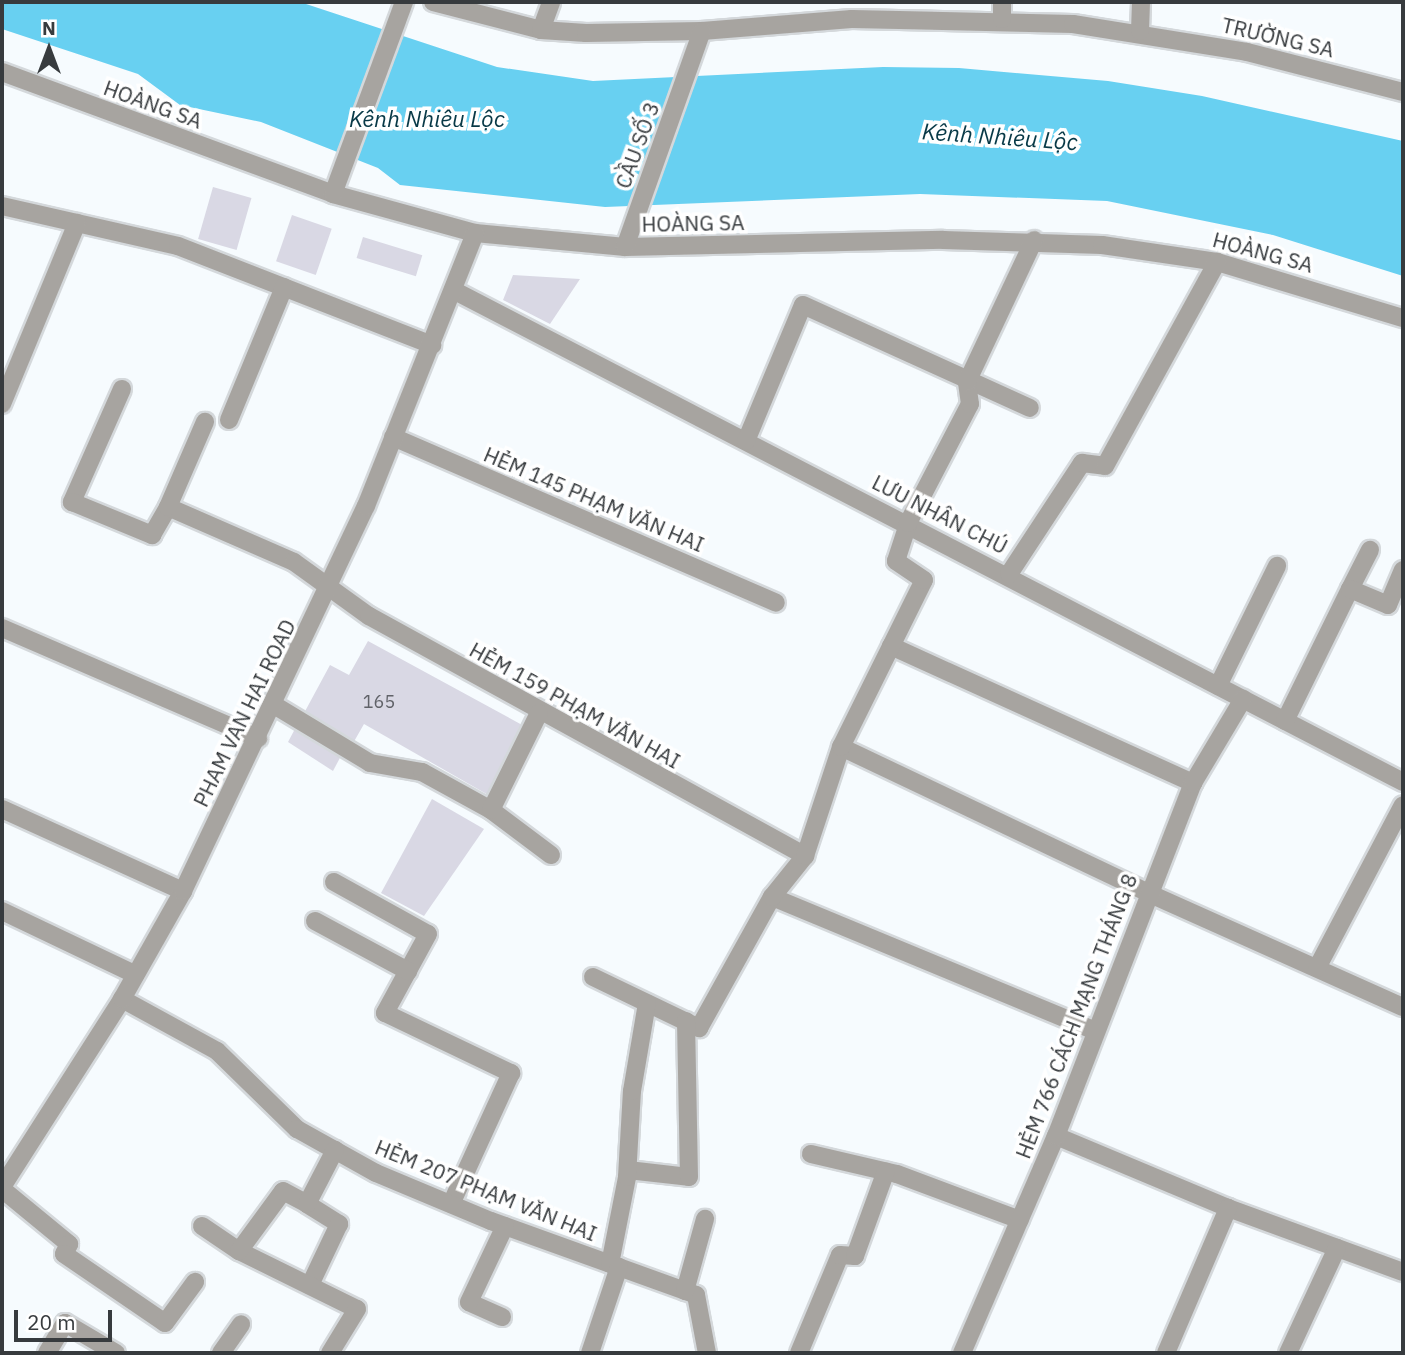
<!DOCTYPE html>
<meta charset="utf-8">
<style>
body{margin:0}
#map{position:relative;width:1405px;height:1355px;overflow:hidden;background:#f6fbfe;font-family:"IBM Plex Sans",sans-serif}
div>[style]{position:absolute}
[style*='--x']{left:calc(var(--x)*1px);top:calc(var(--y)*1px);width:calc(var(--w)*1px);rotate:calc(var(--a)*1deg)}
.water>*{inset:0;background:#68d0f1}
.building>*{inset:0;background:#d9d8e4;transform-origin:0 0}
.roads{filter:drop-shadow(2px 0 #d4d8db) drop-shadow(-2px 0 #d4d8db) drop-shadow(0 2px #d4d8db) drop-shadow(0 -2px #d4d8db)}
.minor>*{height:18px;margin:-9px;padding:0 9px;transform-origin:9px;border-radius:9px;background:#a7a4a0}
span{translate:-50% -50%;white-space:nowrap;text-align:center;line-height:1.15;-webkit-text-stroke:7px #fff;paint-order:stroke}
.number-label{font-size:18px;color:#606268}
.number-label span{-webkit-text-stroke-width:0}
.street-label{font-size:21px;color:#373b3e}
.water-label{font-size:23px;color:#083947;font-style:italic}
.frame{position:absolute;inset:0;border:4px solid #373b3e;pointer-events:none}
.north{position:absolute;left:14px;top:14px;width:70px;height:70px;-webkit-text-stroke:5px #fff;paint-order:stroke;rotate:0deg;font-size:19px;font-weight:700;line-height:28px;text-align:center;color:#373b3e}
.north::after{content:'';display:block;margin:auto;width:24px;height:32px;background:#373b3e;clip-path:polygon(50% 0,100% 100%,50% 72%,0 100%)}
.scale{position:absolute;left:14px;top:1310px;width:98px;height:32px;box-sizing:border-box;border:4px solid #373b3e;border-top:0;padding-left:9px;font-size:21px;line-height:24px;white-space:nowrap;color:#373b3e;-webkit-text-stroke:5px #fff;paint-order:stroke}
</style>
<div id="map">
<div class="water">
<i style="clip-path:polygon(2px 2px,300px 2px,497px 67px,593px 81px,883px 67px,959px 68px,1108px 81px,1202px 96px,1403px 141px,1403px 276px,1273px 235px,1107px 201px,920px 194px,605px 207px,400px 185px,378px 168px,261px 122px,180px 105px,138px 74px,2px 29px)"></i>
</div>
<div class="building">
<i style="left:213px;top:187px;width:40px;height:54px;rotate:16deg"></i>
<i style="left:292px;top:215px;width:42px;height:49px;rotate:19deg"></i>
<i style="left:363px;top:237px;width:62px;height:22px;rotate:17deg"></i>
<i style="clip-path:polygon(513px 275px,580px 279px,550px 324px,503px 300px)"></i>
<i style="clip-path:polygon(368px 641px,524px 726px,490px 796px,364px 724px,352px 745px,303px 715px,330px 665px,349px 675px)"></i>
<i style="clip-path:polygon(296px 727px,342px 754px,333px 771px,288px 742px)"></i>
<i style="clip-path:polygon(432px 799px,484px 829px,424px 916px,381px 893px)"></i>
</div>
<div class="roads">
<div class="minor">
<i style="--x:433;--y:2;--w:112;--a:14.5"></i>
<i style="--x:541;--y:30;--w:45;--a:3.8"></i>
<i style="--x:586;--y:33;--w:116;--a:-1"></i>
<i style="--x:702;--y:31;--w:150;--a:-4.6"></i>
<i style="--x:852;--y:19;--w:221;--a:1.3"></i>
<i style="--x:1073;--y:24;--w:176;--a:9.1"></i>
<i style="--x:1247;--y:52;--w:161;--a:14.4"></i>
<i style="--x:1002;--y:19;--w:17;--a:-90"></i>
<i style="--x:541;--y:30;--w:30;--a:-70"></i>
<i style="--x:1140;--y:31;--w:29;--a:-88"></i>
<i style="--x:2;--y:72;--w:353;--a:20.2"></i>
<i style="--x:333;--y:194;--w:147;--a:15.4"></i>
<i style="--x:475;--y:233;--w:151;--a:5.3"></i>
<i style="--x:625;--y:247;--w:318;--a:-1.3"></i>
<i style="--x:943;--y:240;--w:159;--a:1.8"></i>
<i style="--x:1102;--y:245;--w:116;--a:8.4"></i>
<i style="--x:1217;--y:262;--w:194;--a:16.8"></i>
<i style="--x:333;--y:194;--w:205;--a:-69.7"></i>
<i style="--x:2;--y:206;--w:180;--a:12.8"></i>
<i style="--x:178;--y:246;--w:273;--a:21.3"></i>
<i style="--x:625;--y:247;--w:229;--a:-70.4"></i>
<i style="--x:453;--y:290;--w:1070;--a:27.38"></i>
<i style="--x:122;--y:389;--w:124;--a:113.9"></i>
<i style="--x:72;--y:502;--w:87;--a:22.4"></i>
<i style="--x:152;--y:535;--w:32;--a:-60"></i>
<i style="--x:168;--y:507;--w:137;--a:23.6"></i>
<i style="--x:294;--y:562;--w:92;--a:35.8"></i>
<i style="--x:369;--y:616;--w:498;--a:28.8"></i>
<i style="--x:2;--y:404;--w:196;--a:-67.5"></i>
<i style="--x:229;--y:420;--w:144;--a:-67.5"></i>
<i style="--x:393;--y:437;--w:417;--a:23.4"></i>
<i style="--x:746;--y:441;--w:147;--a:-67.3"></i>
<i style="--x:803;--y:305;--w:249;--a:24.4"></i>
<i style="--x:168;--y:507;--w:93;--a:-66.5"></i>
<i style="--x:1009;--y:574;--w:133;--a:-56.7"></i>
<i style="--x:1082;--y:463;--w:23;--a:7"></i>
<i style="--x:1105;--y:466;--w:233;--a:-61.2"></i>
<i style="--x:1350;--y:589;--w:44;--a:-62.9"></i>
<i style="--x:2;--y:628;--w:279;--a:23.3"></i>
<i style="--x:891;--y:646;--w:332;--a:24.4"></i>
<i style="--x:1218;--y:686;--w:134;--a:-63.8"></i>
<i style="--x:274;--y:705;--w:112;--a:31.1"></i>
<i style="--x:370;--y:763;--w:53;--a:9.8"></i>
<i style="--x:422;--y:772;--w:79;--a:28.8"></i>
<i style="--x:491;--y:810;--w:75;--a:36.9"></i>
<i style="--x:1285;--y:721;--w:147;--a:-63.8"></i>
<i style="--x:1350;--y:589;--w:41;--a:22.8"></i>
<i style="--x:1388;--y:605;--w:38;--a:-67"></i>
<i style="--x:841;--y:747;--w:340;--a:25.4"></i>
<i style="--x:1148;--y:893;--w:279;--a:24.1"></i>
<i style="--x:2;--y:809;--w:199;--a:24.4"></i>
<i style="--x:491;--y:810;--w:108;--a:-63.7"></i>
<i style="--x:334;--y:882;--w:107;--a:29"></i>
<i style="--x:428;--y:934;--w:90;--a:118.6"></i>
<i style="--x:385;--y:1013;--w:140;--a:25.5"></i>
<i style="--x:511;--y:1073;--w:144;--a:114.6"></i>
<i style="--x:772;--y:897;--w:350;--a:22.5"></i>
<i style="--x:2;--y:911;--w:148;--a:25.5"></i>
<i style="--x:315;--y:921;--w:106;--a:28.3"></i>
<i style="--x:1317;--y:968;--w:184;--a:-62.2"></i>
<i style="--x:593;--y:977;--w:118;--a:25.7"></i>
<i style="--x:699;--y:1028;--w:150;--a:-60.9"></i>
<i style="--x:772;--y:897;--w:53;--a:-51.2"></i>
<i style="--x:805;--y:856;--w:115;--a:-71.7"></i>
<i style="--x:841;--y:747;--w:186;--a:-63.6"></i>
<i style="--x:924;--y:580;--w:34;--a:-146"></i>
<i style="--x:896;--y:561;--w:40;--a:-72"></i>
<i style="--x:908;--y:523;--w:134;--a:-62.5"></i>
<i style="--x:970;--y:404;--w:22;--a:-98"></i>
<i style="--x:967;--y:382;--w:157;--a:-64.7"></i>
<i style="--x:122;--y:999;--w:108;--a:28.7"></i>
<i style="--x:217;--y:1051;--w:112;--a:44.3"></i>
<i style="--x:297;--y:1129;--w:90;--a:29.1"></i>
<i style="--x:376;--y:1173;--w:125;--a:22.7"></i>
<i style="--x:491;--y:1221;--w:218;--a:19.8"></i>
<i style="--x:696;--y:1295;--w:59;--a:79.3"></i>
<i style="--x:1056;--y:1136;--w:186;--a:22.7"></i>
<i style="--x:1228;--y:1208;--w:186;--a:20.1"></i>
<i style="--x:811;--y:1154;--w:88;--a:13.1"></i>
<i style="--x:897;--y:1174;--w:131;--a:20.5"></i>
<i style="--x:628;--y:1170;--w:61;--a:6.5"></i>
<i style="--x:689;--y:1177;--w:156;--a:-91.1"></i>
<i style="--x:2;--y:1187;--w:223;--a:-57.4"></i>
<i style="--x:122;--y:999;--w:124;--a:-60.5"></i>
<i style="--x:183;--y:891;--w:426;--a:-64.6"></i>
<i style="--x:366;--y:506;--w:294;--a:-68.2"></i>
<i style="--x:2;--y:1189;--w:87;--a:39.4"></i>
<i style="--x:69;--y:1244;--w:11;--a:117"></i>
<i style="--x:64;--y:1254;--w:122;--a:34.3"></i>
<i style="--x:165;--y:1323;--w:51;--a:-53.8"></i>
<i style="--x:307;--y:1204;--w:38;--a:32"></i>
<i style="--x:339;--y:1224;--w:68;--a:115.4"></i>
<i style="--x:202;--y:1226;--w:45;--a:34"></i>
<i style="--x:239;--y:1251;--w:131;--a:26.2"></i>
<i style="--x:357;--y:1309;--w:52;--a:121.5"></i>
<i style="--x:239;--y:1251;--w:74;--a:-53.7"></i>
<i style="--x:283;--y:1191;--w:27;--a:28"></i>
<i style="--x:307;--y:1204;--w:61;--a:-62.6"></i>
<i style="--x:610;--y:1264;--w:89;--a:-78.9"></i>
<i style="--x:627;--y:1177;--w:86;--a:-86.7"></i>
<i style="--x:632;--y:1091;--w:89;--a:-80.3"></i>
<i style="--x:685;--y:1291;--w:75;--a:-74.5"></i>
<i style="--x:502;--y:1317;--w:36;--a:-156"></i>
<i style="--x:469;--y:1302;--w:84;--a:-64.7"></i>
<i style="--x:47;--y:1353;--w:35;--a:-59"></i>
<i style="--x:65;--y:1323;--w:59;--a:30.5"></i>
<i style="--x:221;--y:1353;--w:35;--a:-55"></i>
<i style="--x:590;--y:1353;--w:91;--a:-71.4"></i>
<i style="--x:799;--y:1353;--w:106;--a:-67.3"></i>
<i style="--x:840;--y:1255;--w:15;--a:4"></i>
<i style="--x:855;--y:1256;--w:90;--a:-70"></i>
<i style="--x:962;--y:1353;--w:236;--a:-66.6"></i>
<i style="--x:1056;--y:1136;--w:379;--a:-68.8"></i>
<i style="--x:1193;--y:783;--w:98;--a:-59.2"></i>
<i style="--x:1166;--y:1353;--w:158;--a:-66.8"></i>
<i style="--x:1288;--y:1353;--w:116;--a:-65"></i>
</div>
</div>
<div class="number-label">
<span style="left:379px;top:702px">165</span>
</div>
<div class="street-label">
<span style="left:1278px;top:37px;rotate:13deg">TRƯỜNG SA</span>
<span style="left:153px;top:104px;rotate:20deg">HOÀNG SA</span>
<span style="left:637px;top:145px;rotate:-70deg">CẦU SỐ 3</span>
<span style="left:693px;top:223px;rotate:-1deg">HOÀNG SA</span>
<span style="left:1263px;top:252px;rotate:15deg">HOÀNG SA</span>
<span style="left:594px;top:499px;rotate:23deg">HẺM 145 PHẠM VĂN HAI</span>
<span style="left:940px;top:514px;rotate:27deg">LƯU NHÂN CHÚ</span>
<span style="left:575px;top:705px;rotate:29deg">HẺM 159 PHẠM VĂN HAI</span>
<span style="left:244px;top:713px;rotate:-64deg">PHAM VAN HAI ROAD</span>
<span style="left:1076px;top:1016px;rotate:-69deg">HẺM 766 CÁCH MẠNG THÁNG 8</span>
<span style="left:486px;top:1190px;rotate:22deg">HẺM 207 PHẠM VĂN HAI</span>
</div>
<div class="water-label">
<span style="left:427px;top:118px">Kênh Nhiêu Lộc</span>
<span style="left:1000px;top:136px;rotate:4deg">Kênh Nhiêu Lộc</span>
</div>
<div class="frame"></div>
<div class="north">N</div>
<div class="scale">20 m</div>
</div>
